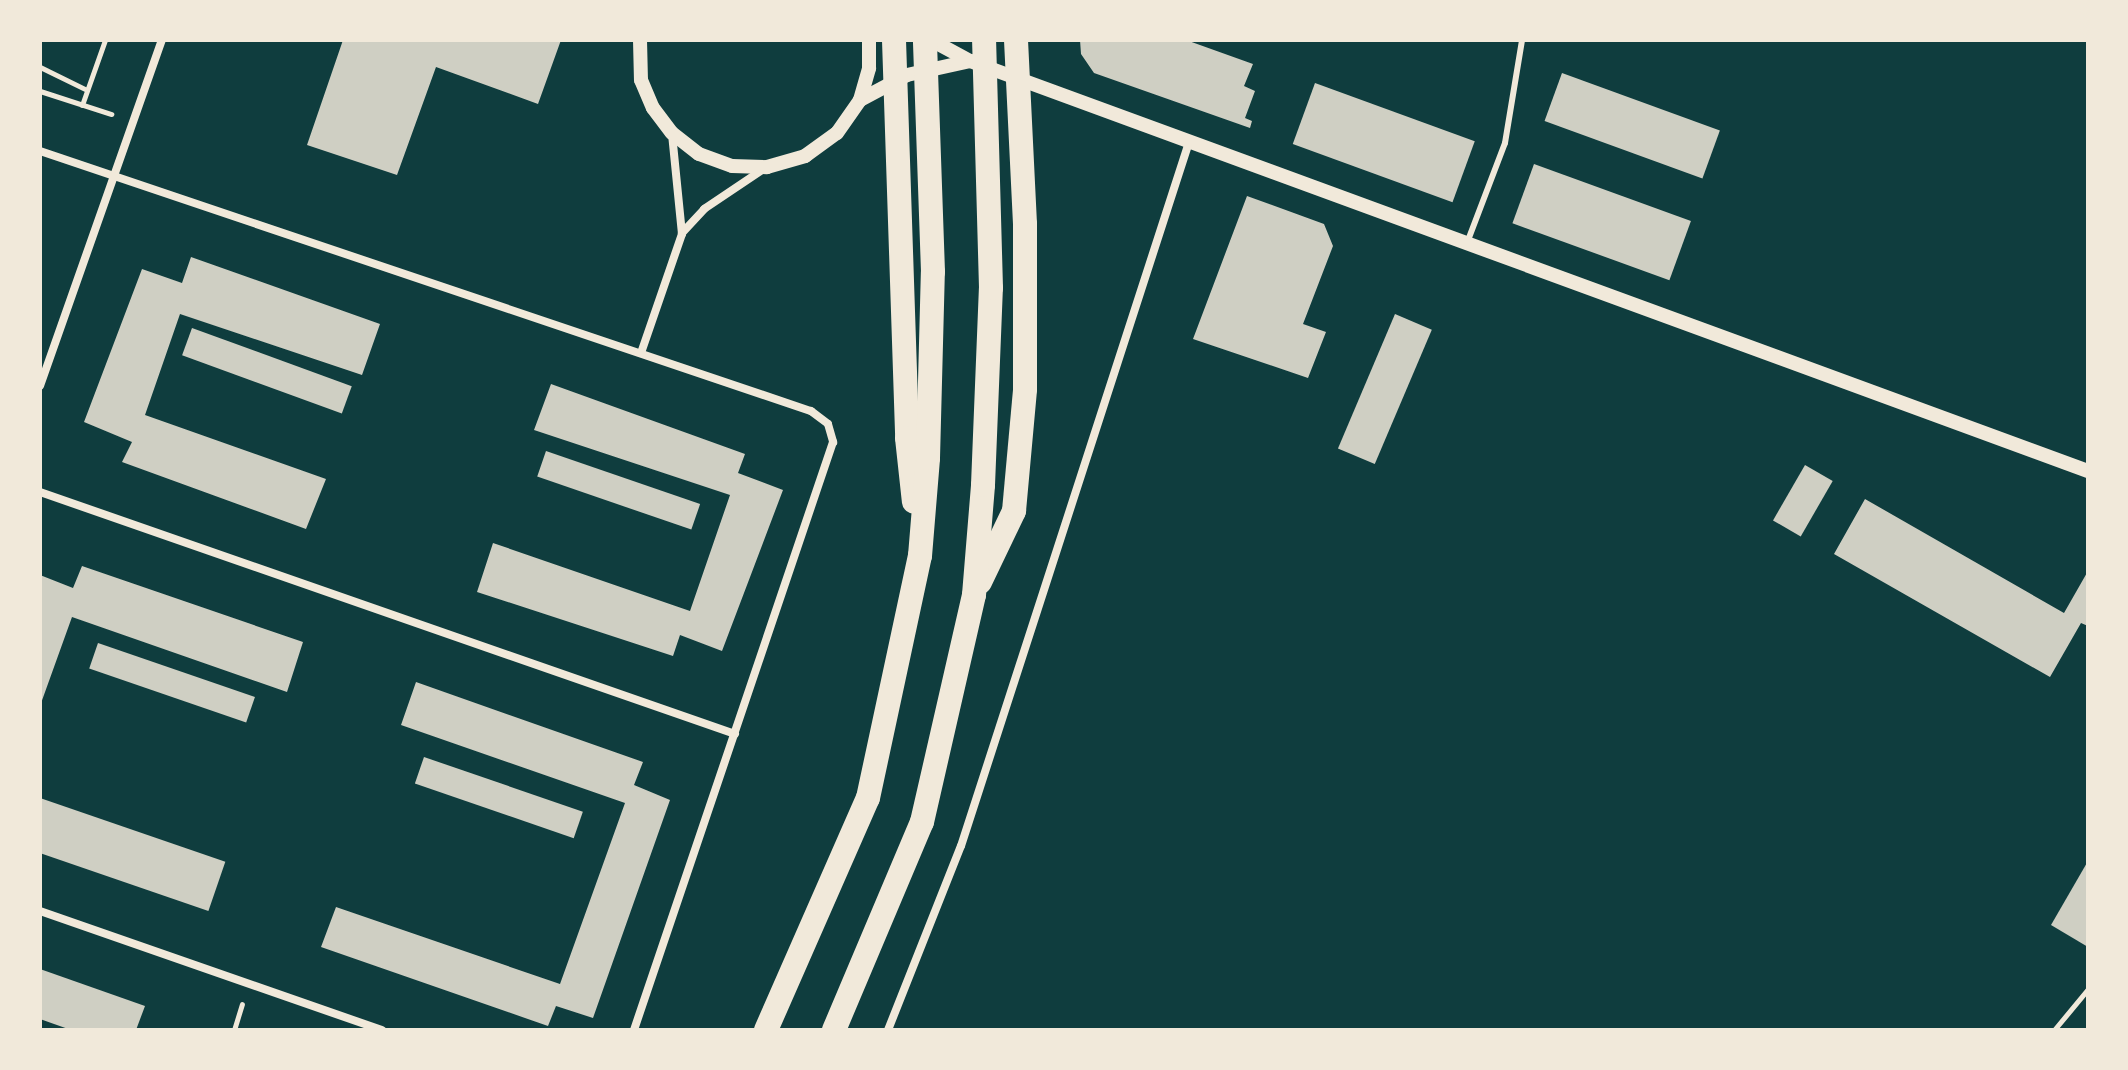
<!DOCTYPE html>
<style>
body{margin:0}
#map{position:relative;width:2128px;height:1070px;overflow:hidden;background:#0f3d3e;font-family:Manrope,sans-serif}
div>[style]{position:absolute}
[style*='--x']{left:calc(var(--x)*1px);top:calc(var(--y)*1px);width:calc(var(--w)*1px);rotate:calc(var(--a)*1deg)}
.building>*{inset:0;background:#cfcfc3;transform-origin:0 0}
.path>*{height:5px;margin:-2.5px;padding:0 2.5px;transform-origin:2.5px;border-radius:2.5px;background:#f1e9da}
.service>*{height:6px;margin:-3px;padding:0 3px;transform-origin:3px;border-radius:3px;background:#f1e9da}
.minor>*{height:8px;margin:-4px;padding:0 4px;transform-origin:4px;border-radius:4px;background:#f1e9da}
.tertiary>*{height:14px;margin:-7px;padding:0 7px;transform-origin:7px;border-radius:7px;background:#f1e9da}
.motorway>*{height:24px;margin:-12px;padding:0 12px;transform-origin:12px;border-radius:12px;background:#f1e9da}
span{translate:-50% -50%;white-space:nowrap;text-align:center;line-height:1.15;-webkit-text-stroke:7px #f1e9da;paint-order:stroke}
.frame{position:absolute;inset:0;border:42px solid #f1e9da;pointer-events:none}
</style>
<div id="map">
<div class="building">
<i style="clip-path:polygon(343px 40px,561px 40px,538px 104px,436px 67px,397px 175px,307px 145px)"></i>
<i style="clip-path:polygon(1080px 40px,1186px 40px,1253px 64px,1244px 86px,1255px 91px,1245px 118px,1252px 121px,1250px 128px,1094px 73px,1081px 54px)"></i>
<i style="left:1562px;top:73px;width:168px;height:51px;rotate:20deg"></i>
<i style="left:1315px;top:83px;width:170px;height:65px;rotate:20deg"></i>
<i style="left:1534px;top:164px;width:167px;height:63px;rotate:20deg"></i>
<i style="clip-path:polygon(1247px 196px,1324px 224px,1333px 246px,1303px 324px,1326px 332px,1308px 378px,1193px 339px)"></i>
<i style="clip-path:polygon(191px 257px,380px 324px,362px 375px,180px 314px,145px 415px,326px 479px,306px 529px,122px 462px,132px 442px,84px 422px,142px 269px,182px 283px)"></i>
<i style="left:1395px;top:314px;width:40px;height:146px;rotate:23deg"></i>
<i style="left:192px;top:328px;width:170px;height:29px;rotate:20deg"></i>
<i style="clip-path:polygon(551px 384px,745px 454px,738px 473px,783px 490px,722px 651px,680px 635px,673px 656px,477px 592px,493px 543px,690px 611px,730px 495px,534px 430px)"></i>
<i style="left:546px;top:451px;width:163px;height:27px;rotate:19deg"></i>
<i style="left:1805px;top:465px;width:32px;height:64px;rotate:30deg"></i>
<i style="clip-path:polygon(1865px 499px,2064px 613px,2088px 571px,2088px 626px,2081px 623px,2050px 677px,1834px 554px)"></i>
<i style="clip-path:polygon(82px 566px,303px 642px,287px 692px,72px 617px,40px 706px,40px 575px,73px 588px)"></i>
<i style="left:98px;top:643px;width:166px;height:27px;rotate:19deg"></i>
<i style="clip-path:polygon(416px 682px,643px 762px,634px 785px,670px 800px,593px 1018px,556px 1006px,548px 1026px,321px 947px,336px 907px,560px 984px,625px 803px,401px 725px)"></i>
<i style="left:424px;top:757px;width:168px;height:28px;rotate:19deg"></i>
<i style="left:40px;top:798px;width:196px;height:52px;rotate:19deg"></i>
<i style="clip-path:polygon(2088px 861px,2088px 947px,2051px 925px)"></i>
<i style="clip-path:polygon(40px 969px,145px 1006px,136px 1030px,71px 1030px,40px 1019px)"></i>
</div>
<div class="path">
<i style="--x:40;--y:67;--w:52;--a:26.1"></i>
<i style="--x:40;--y:91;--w:75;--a:17.9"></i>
<i style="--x:82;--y:105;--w:69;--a:-70.5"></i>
<i style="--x:234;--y:1030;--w:27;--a:-73"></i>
<i style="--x:2054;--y:1030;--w:53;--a:-50.3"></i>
</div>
<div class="service">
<i style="--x:1467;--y:243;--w:107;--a:-69.2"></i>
<i style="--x:1505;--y:143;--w:104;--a:-80.6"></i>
</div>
<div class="minor">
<i style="--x:40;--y:151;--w:814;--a:18.64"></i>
<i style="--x:811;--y:411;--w:21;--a:37"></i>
<i style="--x:828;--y:424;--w:19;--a:74"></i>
<i style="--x:833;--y:442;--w:621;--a:108.7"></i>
<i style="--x:682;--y:233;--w:33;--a:-47"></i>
<i style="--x:704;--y:209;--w:73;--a:-33.9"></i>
<i style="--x:641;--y:353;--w:126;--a:-71"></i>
<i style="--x:682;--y:234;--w:101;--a:-95.7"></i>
<i style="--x:40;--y:386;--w:367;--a:-70.6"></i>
<i style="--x:40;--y:492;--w:736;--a:19.2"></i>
<i style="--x:40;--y:911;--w:362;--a:19.2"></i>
<i style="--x:888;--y:1030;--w:198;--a:-68.4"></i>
<i style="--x:961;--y:846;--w:740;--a:-72.05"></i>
</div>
<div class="tertiary">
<i style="--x:640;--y:40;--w:40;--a:88.6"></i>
<i style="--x:641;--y:80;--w:30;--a:67"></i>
<i style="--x:653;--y:108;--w:31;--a:53"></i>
<i style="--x:672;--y:133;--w:34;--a:38"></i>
<i style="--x:699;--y:154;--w:35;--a:20"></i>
<i style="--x:732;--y:166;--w:35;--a:2"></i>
<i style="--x:767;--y:167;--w:40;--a:-16"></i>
<i style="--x:805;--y:156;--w:39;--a:-36"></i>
<i style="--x:837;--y:133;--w:40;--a:-55.1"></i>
<i style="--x:860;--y:100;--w:33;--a:-74"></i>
<i style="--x:869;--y:68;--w:28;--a:-90"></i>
<i style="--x:931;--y:40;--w:44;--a:28.3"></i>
<i style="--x:970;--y:61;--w:1191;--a:20.14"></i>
<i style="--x:860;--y:100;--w:53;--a:-28"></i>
<i style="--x:907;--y:75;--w:65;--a:-12.5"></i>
</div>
<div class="motorway">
<i style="--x:894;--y:40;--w:398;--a:88.1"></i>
<i style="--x:907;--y:438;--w:64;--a:83.8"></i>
<i style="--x:980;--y:582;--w:79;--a:-64.4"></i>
<i style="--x:1014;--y:511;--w:122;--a:-84.8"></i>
<i style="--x:1025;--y:389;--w:165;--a:-90"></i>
<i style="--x:1025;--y:224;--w:184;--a:-92.8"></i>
<i style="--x:766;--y:1030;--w:253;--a:-66.3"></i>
<i style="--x:868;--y:798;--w:248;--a:-77.9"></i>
<i style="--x:920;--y:556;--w:98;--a:-85.3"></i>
<i style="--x:928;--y:458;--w:186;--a:-88.5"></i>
<i style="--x:933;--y:272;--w:232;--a:-92"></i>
<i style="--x:834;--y:1030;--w:226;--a:-67.1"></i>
<i style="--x:922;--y:822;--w:233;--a:-77.1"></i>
<i style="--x:974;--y:595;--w:110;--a:-85.3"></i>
<i style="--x:983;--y:485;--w:197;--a:-87.7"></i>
<i style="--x:991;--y:288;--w:248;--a:-91.6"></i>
</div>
<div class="frame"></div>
</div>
